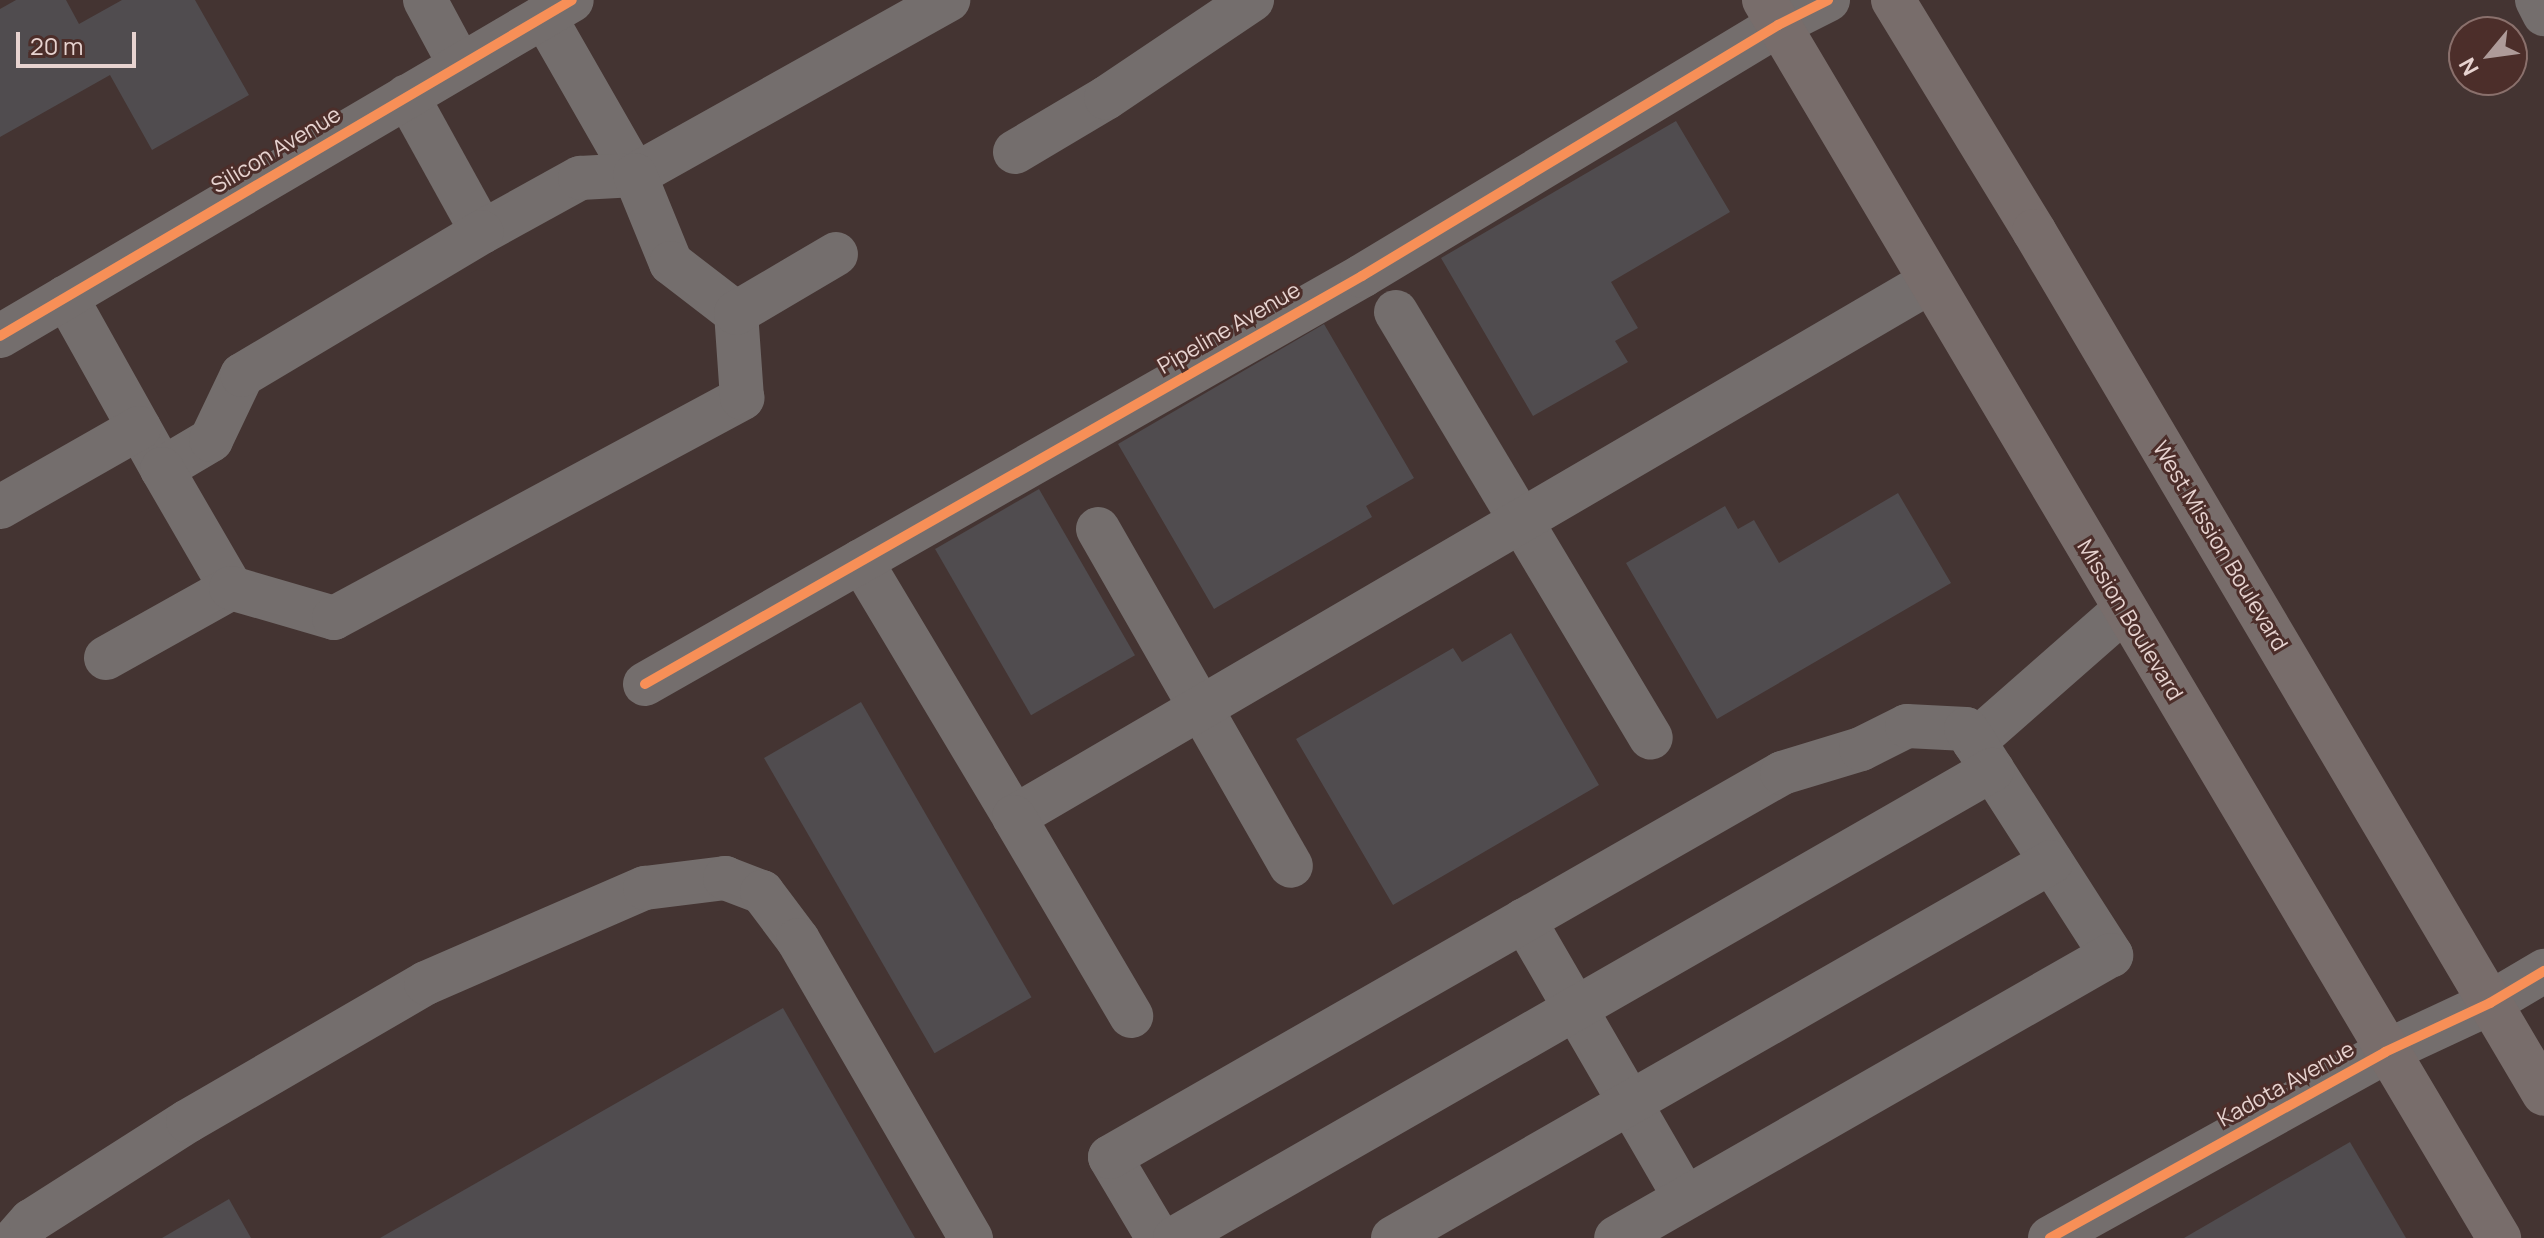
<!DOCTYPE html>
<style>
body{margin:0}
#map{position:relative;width:2544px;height:1238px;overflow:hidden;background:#443432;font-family:Manrope,sans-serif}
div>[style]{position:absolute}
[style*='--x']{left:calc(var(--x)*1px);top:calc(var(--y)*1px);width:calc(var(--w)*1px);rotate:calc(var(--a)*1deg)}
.building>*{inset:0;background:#504c4f;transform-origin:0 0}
.minor>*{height:44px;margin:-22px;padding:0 22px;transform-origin:22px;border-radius:22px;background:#746e6d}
.major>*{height:44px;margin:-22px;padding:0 22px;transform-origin:22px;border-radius:22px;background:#786d6b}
.cycleway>*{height:10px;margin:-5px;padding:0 5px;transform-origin:5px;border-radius:5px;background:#f78f57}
span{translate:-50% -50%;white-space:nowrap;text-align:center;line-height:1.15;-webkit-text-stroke:6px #4c2e2a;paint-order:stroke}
.street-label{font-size:22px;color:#e7d3d0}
.north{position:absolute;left:2448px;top:16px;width:80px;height:80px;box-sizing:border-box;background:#4c2e2a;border:2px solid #8a706c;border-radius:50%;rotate:241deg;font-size:22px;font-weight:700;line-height:32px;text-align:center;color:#e7d3d0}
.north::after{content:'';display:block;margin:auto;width:28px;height:36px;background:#ae9b99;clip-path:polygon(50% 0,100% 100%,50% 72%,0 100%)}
.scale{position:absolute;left:16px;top:32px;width:120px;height:36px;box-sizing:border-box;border:4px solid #e7d3d0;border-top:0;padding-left:10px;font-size:24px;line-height:28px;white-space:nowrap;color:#e7d3d0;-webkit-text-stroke:6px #4c2e2a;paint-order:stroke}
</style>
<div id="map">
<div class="building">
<i style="clip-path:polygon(16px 0,66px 0,79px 24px,122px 0,195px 0,249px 95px,152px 150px,110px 75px,0 137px,0 9px)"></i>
<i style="clip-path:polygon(1676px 121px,1730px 212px,1611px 282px,1638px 328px,1615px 341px,1628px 362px,1533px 416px,1441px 258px)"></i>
<i style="clip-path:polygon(1324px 324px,1414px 478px,1366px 506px,1372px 517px,1214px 609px,1118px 444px)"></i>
<i style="left:1039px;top:489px;width:192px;height:120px;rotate:60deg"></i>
<i style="clip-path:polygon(1898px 493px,1951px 583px,1717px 719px,1626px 563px,1725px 506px,1738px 529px,1754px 520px,1779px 563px)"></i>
<i style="clip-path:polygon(1511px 633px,1599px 785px,1393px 905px,1296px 739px,1453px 648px,1462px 662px)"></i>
<i style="left:861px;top:702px;width:341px;height:112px;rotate:60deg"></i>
<i style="clip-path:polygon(783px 1008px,915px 1238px,380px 1238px)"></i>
<i style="clip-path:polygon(2350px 1142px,2406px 1238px,2184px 1238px)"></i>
<i style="clip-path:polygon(229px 1199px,251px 1238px,162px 1238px)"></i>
</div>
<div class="minor">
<i style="--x:425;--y:0;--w:74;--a:61.7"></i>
<i style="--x:2537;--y:0;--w:16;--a:63"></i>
<i style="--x:544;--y:16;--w:183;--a:60.2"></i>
<i style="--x:635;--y:175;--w:359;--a:-29.2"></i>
<i style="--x:407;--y:96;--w:155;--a:61.1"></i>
<i style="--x:482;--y:232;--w:112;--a:-28.9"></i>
<i style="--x:580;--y:178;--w:55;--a:-3.1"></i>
<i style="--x:635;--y:175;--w:95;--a:67.8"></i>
<i style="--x:671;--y:263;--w:82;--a:37.6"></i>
<i style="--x:1015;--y:152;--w:106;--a:-30.7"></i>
<i style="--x:1106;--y:98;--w:176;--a:-33.9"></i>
<i style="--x:66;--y:297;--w:197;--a:60.8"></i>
<i style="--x:162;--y:469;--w:57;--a:-30.6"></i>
<i style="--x:211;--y:440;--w:72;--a:-64.5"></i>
<i style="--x:242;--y:375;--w:279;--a:-30.8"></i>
<i style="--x:1396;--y:312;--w:496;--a:59.1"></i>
<i style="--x:0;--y:336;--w:663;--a:-30.43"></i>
<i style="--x:162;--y:469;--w:138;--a:59.9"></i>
<i style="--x:0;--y:507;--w:160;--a:-29.6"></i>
<i style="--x:1098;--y:529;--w:388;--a:60.2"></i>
<i style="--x:861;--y:561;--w:298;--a:59.1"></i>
<i style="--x:1014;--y:817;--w:1061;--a:-30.29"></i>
<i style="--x:106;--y:658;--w:143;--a:-29.2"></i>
<i style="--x:231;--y:588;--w:107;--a:16.2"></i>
<i style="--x:334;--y:618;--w:464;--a:-28.3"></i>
<i style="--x:742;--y:398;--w:85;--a:-94"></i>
<i style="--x:736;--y:313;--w:116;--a:-30.5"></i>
<i style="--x:645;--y:684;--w:825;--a:-29.64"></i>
<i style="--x:1362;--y:276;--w:486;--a:-31.1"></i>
<i style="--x:1778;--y:25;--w:56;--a:-26.6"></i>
<i style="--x:1974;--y:742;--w:200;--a:-41.3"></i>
<i style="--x:1014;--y:817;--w:231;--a:59.5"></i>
<i style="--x:1524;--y:920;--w:321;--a:59.9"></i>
<i style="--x:16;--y:1238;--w:23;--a:-49"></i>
<i style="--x:31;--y:1221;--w:186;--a:-32.5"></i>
<i style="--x:188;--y:1121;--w:275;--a:-30.1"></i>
<i style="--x:426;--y:983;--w:239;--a:-23.5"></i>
<i style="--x:645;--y:888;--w:81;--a:-7.1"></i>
<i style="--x:725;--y:878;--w:40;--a:21"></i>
<i style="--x:762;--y:892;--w:60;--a:53.1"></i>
<i style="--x:798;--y:940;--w:345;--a:59.9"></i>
<i style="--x:1158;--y:1238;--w:94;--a:-120.7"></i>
<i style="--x:1110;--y:1157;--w:774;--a:-29.74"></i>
<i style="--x:1782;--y:773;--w:83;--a:-16.9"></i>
<i style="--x:1861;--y:749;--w:51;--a:-26.6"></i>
<i style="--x:1907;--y:726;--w:59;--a:2.9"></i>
<i style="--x:1966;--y:729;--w:269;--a:57.3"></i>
<i style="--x:2111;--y:955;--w:570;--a:150.24"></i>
<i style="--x:1175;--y:1238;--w:942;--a:-29.81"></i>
<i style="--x:1393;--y:1238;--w:758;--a:-29.74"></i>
<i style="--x:2050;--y:1238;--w:383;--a:-29"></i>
<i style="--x:2385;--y:1052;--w:116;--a:-25"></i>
<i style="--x:2490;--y:1003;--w:63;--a:-30.7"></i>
</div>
<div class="major">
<i style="--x:1764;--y:0;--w:1440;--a:59.3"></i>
<i style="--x:1893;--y:0;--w:271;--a:58.6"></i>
<i style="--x:2034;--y:231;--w:1002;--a:59.42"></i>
</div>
<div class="cycleway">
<i style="--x:0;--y:336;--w:663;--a:-30.43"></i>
<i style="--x:645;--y:684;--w:825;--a:-29.64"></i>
<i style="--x:1362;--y:276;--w:486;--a:-31.1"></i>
<i style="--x:1778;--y:25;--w:56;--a:-26.6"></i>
<i style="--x:2050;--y:1238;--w:383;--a:-29"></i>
<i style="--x:2385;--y:1052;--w:116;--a:-25"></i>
<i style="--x:2490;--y:1003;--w:63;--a:-30.7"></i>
</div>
<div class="street-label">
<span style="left:276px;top:150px;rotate:-31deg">Silicon Avenue</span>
<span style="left:1229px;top:328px;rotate:-30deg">Pipeline Avenue</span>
<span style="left:2220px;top:546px;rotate:59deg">West Mission Boulevard</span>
<span style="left:2130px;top:620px;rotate:59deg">Mission Boulevard</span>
<span style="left:2286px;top:1084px;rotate:-29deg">Kadota Avenue</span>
</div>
<div class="north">N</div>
<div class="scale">20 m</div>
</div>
